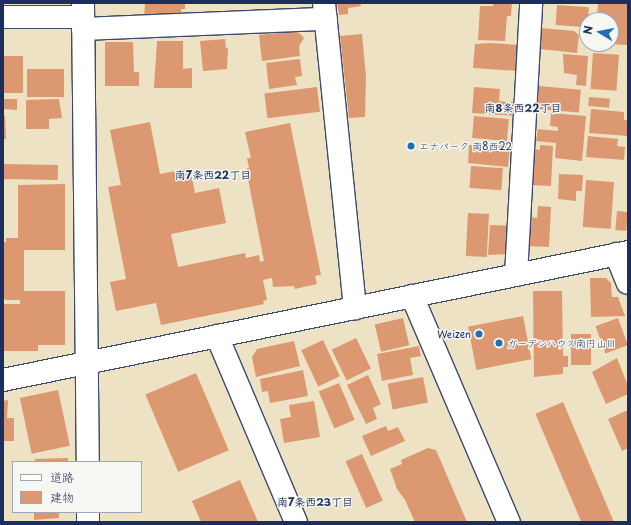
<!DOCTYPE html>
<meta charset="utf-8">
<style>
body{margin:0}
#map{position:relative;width:631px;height:525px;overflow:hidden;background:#eee2c4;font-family:"Playpen Sans","Klee One",sans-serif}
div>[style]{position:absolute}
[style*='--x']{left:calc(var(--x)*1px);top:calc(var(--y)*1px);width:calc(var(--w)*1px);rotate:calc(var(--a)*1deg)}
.building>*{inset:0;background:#dc9871;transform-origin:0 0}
.roads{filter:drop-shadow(1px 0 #3b4a6d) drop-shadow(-1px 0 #3b4a6d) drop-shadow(0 1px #3b4a6d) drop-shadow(0 -1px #3b4a6d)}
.minor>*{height:22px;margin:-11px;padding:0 11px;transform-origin:11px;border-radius:11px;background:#fff}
.dots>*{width:11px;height:11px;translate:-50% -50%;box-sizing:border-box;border:2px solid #f6f6f2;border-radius:50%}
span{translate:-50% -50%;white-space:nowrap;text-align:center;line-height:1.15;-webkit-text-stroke:3px #f6f6f2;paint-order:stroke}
.poi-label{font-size:10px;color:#1b2f5e}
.left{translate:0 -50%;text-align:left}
.right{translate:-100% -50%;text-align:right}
.neighbourhood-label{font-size:11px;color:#1b2f5e;font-weight:700}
.frame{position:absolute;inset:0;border:4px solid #1b2f5e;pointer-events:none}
.legend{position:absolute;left:12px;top:461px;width:130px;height:52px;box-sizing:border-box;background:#f6f6f2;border:1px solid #9ea6b7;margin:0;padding:5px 7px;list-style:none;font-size:12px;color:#1b2f5e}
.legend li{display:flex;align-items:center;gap:8px;height:20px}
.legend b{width:20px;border:1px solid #9ea6b7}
.north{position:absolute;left:579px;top:12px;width:40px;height:40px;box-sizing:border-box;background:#f6f6f2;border:1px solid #9ea6b7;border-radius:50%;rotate:280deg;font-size:11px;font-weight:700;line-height:16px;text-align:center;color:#1b2f5e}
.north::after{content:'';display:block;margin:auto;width:14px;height:18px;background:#1f6fb2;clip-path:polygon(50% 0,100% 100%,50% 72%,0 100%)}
</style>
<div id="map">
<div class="building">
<i style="clip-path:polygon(145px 3px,185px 3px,185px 9px,181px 9px,181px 20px,144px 19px)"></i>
<i style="clip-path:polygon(337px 3px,360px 3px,361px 6px,348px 8px,348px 14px,339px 15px)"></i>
<i style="clip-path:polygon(493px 3px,512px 3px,511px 16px,507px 16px,505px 41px,478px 40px,480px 6px,493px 6px)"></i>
<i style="clip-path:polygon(598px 3px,628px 3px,627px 45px,611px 44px,611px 20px,597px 20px)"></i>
<i style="left:557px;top:5px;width:32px;height:20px;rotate:4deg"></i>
<i style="clip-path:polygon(542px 28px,574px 31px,579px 35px,577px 53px,540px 49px)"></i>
<i style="clip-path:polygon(297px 31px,304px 38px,299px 46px,300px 56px,262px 61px,259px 35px)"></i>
<i style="clip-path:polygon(362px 34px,366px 77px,365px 117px,349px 118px,340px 36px)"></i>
<i style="clip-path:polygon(225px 39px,226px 48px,228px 48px,227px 69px,203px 71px,200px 41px)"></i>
<i style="clip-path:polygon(157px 41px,183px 41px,183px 69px,192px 68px,192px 88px,154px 88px)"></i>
<i style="clip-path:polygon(105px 42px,133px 42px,134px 72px,139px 72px,139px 86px,105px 86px)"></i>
<i style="clip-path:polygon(491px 43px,521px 45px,519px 71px,473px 68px,475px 44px)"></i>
<i style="left:593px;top:53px;width:26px;height:36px;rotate:4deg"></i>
<i style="clip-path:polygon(563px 54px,588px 56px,586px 86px,576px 85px,577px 75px,564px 73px)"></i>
<i style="left:3px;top:56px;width:20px;height:37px"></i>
<i style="clip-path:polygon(300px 59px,302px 76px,295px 77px,297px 85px,269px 89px,266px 63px)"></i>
<i style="left:27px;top:69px;width:37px;height:28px"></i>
<i style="left:539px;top:86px;width:42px;height:23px;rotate:5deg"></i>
<i style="left:317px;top:87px;width:25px;height:53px;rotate:83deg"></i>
<i style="clip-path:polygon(474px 87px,500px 89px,499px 101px,518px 103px,517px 116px,472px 113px)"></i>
<i style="left:589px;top:97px;width:21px;height:9px;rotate:5deg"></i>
<i style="clip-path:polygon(3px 99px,17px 99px,17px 110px,4px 109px)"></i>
<i style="clip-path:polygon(59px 99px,62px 118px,49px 119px,49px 129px,26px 129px,26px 100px)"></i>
<i style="clip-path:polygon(591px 109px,624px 112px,624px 120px,628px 120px,628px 136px,589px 133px)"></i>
<i style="clip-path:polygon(551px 113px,586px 116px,582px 161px,555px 158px,556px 143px,536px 141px,538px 129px,558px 131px,558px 127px,550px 126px)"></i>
<i style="clip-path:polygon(3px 116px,5px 116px,6px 139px,3px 139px)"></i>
<i style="left:474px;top:116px;width:35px;height:22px;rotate:5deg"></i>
<i style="clip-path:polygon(150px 122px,160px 174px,190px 168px,195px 193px,219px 188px,226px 223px,171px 234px,178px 267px,245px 253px,246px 258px,259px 255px,260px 262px,264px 261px,246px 169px,249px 168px,247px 158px,251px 158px,245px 132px,290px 123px,321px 275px,315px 276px,317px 284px,295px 289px,294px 286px,273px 287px,272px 278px,263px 280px,267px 300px,263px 301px,264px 304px,161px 325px,156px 303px,116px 311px,110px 282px,126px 279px,108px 187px,121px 185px,110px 130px)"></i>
<i style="clip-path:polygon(588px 136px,618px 139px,617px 146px,625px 147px,624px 160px,586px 157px)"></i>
<i style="clip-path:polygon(479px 142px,510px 144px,508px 167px,468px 163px,469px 145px,478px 146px)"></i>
<i style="clip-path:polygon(540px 145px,553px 146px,551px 186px,532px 185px,534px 149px,540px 150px)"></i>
<i style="left:3px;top:164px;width:55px;height:15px;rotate:1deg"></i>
<i style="left:471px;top:166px;width:32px;height:22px;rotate:4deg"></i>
<i style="clip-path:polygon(559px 174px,583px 175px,582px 191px,576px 191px,576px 201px,558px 199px)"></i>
<i style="left:586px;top:180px;width:28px;height:47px;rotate:4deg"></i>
<i style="clip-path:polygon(65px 184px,65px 250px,24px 250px,24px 291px,65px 291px,65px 345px,38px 345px,38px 351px,3px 351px,3px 304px,20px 304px,20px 300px,6px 300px,3px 297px,3px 242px,6px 242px,6px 238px,18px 238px,18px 185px)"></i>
<i style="clip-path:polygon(538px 206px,551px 207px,549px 247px,527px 246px,529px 217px,537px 218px)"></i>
<i style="left:617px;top:211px;width:11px;height:19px;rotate:5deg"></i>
<i style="left:468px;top:213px;width:21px;height:43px;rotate:3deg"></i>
<i style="clip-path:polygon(490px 225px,513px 226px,509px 254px,488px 255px)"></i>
<i style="clip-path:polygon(590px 278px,606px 278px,611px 283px,612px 297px,618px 297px,625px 316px,591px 317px)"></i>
<i style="clip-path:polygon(533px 291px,562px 291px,563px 356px,568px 356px,568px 367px,563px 367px,563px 374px,534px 377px)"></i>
<i style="left:523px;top:316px;width:44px;height:56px;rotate:79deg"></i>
<i style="left:403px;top:318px;width:28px;height:29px;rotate:77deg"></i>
<i style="left:618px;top:318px;width:29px;height:24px;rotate:70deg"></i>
<i style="left:571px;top:334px;width:20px;height:31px"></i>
<i style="left:356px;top:338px;width:34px;height:27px;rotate:64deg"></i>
<i style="left:323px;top:340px;width:40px;height:24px;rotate:65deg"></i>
<i style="clip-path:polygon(294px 341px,300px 366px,256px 377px,252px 357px,257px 349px)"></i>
<i style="clip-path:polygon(419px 346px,421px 356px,410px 358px,413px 375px,382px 381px,377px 354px)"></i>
<i style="clip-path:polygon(617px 358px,628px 386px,628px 394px,606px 404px,592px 372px)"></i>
<i style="clip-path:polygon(303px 370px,308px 396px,270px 403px,268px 391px,262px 392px,260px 379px)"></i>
<i style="left:196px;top:373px;width:84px;height:55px;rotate:67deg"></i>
<i style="clip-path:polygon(368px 375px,381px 404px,373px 408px,377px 419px,366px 424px,347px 385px)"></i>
<i style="left:423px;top:377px;width:26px;height:36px;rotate:79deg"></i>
<i style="left:339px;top:383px;width:40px;height:22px;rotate:67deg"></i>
<i style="left:58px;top:390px;width:57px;height:39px;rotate:78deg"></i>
<i style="clip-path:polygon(8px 400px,7px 418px,14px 418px,14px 441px,3px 441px,3px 401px)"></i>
<i style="clip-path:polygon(314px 401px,320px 437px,284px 443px,280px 419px,291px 417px,289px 405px)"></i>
<i style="left:563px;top:402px;width:130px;height:30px;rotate:67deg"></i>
<i style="clip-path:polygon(628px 410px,628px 448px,622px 451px,608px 419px)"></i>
<i style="clip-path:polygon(386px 426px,388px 431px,398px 427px,405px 441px,371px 456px,362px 436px)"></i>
<i style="clip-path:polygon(428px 448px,436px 450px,467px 522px,415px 522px,405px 500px,397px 489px,390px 469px,402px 464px,401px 460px)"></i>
<i style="left:362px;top:454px;width:51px;height:18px;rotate:66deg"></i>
<i style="clip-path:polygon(68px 458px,68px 462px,35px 462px,35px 459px)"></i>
<i style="clip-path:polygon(240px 480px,258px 522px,201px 522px,192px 501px)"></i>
<i style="clip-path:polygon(34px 512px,59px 512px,59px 518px,34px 520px)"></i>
</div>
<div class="roads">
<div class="minor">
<i style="--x:83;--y:3;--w:459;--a:89.4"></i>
<i style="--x:324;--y:3;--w:307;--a:84.2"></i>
<i style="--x:3;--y:17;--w:80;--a:0"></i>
<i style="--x:83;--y:29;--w:243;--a:-2.4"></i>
<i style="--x:616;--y:254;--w:31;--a:68"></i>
<i style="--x:516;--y:275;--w:272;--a:-86.8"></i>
<i style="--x:412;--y:296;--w:246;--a:66.8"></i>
<i style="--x:217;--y:336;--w:202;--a:67"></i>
<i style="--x:3;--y:380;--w:638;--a:-11.57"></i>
<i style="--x:88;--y:512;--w:10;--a:90"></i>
</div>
</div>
<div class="dots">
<i style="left:411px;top:146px;background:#1f6fb2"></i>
<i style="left:479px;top:334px;background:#1f6fb2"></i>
<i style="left:499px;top:343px;background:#1f6fb2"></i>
</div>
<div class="poi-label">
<span class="left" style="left:419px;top:146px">エナパーク 南8西22</span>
<span class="right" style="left:471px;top:334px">Weizen</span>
<span class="left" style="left:507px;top:343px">ガーデンハウス南円山Ⅲ</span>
</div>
<div class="neighbourhood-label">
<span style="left:523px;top:108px">南8条西22丁目</span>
<span style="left:213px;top:175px">南7条西22丁目</span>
<span style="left:315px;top:502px">南7条西23丁目</span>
</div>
<div class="frame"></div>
<ul class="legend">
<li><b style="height:5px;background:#fff"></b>道路</li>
<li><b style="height:11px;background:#dc9871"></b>建物</li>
</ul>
<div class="north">N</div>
</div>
